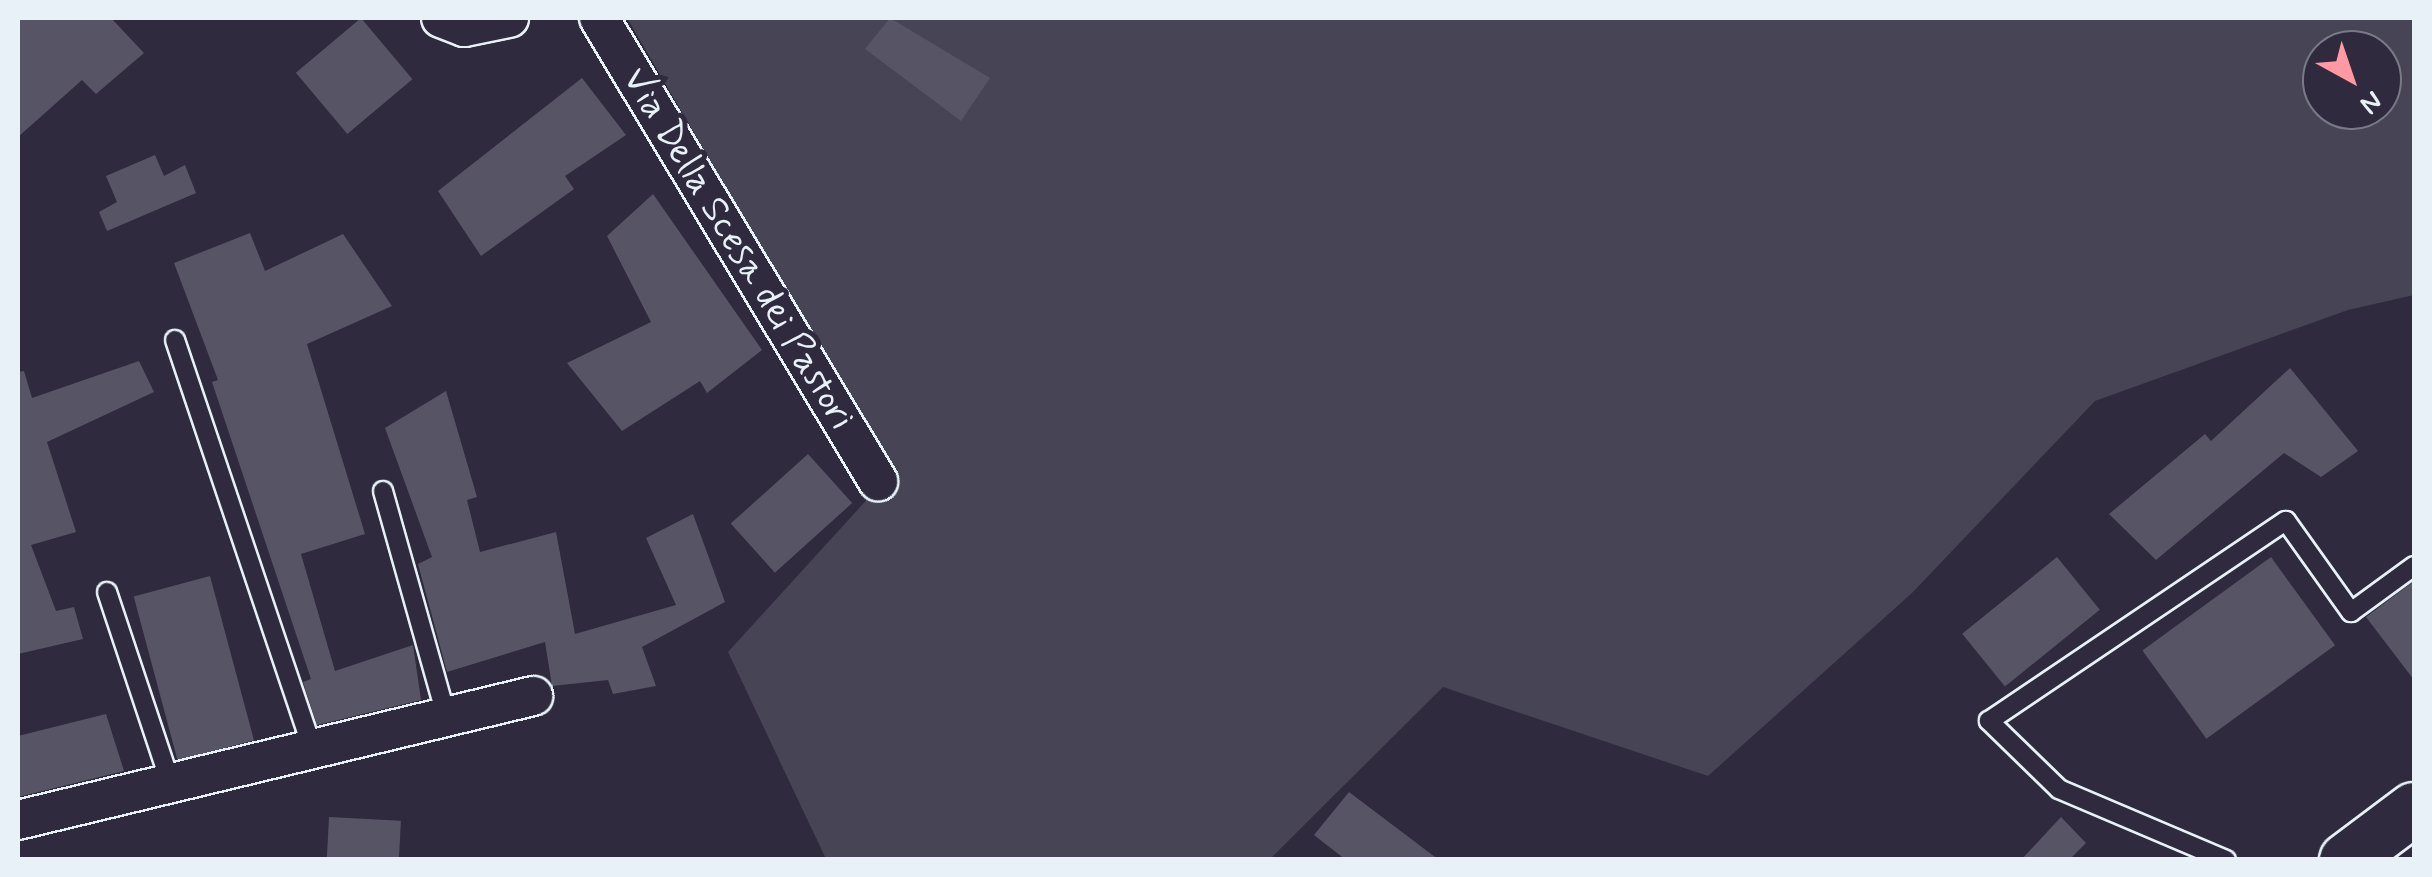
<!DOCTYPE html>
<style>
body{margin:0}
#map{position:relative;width:2432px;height:877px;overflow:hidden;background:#2f2a3d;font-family:Mynerve,sans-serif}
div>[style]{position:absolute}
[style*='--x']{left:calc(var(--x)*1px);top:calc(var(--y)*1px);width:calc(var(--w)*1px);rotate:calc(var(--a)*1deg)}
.green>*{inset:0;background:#464455}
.building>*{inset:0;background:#575565;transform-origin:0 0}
.roads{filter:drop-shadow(2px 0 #e8f1f8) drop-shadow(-2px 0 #e8f1f8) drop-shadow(0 2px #e8f1f8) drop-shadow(0 -2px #e8f1f8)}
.lane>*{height:18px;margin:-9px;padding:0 9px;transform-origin:9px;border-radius:9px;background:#2f2a3d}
.street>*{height:38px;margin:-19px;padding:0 19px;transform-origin:19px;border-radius:19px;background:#2f2a3d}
.secondary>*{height:52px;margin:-26px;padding:0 26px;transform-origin:26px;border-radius:26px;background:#2f2a3d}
span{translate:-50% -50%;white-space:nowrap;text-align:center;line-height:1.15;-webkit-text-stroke:10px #2f2a3d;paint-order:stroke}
.street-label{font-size:38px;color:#e8f1f8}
.frame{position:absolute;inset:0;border:20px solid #e8f1f8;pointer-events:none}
.north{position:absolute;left:2302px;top:30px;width:100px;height:100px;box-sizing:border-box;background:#2f2a3d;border:2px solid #797a88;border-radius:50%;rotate:140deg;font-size:28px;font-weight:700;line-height:40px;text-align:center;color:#e8f1f8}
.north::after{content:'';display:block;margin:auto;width:35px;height:45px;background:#ff9aa2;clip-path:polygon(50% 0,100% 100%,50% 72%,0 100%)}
</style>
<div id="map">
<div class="green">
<i style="clip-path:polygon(evenodd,627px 18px,2414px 18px,2414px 295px,2348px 310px,2095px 401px,1912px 593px,1708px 776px,1443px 687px,1270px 859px,826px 859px,728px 652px,892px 472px,627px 18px,2322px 50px,2382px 50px,2382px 110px,2322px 110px,2322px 50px)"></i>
</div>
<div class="building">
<i style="clip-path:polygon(18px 18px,111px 18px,144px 53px,96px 94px,82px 80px,18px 137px)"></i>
<i style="left:361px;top:18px;width:80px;height:85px;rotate:50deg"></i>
<i style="clip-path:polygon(890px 18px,990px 78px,961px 121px,865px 49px)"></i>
<i style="clip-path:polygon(582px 78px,626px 135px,565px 176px,574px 189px,481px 256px,438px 191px)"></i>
<i style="clip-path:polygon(155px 155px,164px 176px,185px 165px,196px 193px,107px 231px,99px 212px,117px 202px,106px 176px)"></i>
<i style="clip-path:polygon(653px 194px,762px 350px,707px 393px,700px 381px,622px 431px,567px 363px,651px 322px,607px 236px)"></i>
<i style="clip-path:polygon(250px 233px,265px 271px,343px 234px,392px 306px,307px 344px,365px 534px,301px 554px,335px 671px,413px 645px,421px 700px,317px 725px,303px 682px,311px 679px,212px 382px,218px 380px,174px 263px)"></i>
<i style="clip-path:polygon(139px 361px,154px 392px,47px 442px,76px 532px,31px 545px,56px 611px,74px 607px,83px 639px,18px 654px,18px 372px,24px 371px,32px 398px)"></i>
<i style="clip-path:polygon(2290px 368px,2358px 451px,2321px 477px,2284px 453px,2156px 560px,2109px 514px,2205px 434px,2211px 441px)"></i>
<i style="clip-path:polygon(446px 391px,477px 497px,467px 500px,480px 552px,556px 532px,575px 634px,676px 605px,646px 538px,693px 514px,725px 602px,642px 647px,656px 686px,613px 694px,608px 680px,552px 686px,545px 642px,447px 672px,418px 564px,432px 557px,385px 428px)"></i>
<i style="left:808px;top:454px;width:66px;height:104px;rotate:48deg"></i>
<i style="left:2057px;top:557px;width:68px;height:122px;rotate:51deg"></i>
<i style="left:2271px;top:557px;width:109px;height:159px;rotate:54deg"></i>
<i style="left:210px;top:576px;width:170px;height:79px;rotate:75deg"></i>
<i style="clip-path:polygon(2414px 581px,2414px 680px,2366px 617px)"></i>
<i style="clip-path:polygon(106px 714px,124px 771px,18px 797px,18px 736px)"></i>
<i style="clip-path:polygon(1349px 792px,1439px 860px,1346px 860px,1314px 835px)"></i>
<i style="left:329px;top:817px;width:72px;height:43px;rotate:3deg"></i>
<i style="clip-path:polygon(2061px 817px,2086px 843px,2069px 860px,2021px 860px)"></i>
</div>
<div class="roads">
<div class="lane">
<i style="--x:175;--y:340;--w:434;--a:71.4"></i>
<i style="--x:383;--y:491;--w:237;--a:74.3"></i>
<i style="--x:107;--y:592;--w:199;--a:71.6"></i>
<i style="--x:2226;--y:860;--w:181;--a:-157"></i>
<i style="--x:2059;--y:789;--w:98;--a:-135.8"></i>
<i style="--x:1989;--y:721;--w:358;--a:-34"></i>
<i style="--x:2286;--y:521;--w:112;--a:54.5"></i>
<i style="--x:2351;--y:612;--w:78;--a:-36.1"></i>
</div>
<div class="street">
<i style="--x:441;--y:18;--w:25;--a:21"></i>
<i style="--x:464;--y:27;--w:46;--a:-11.3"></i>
<i style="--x:599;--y:18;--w:541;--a:58.93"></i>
<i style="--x:18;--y:820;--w:530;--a:-13.54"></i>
</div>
<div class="secondary">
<i style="--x:2346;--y:860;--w:85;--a:-36.9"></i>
</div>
</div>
<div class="street-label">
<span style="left:738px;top:249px;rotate:59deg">Via Della Scesa dei Pastori</span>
</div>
<div class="frame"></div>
<div class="north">N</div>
</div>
